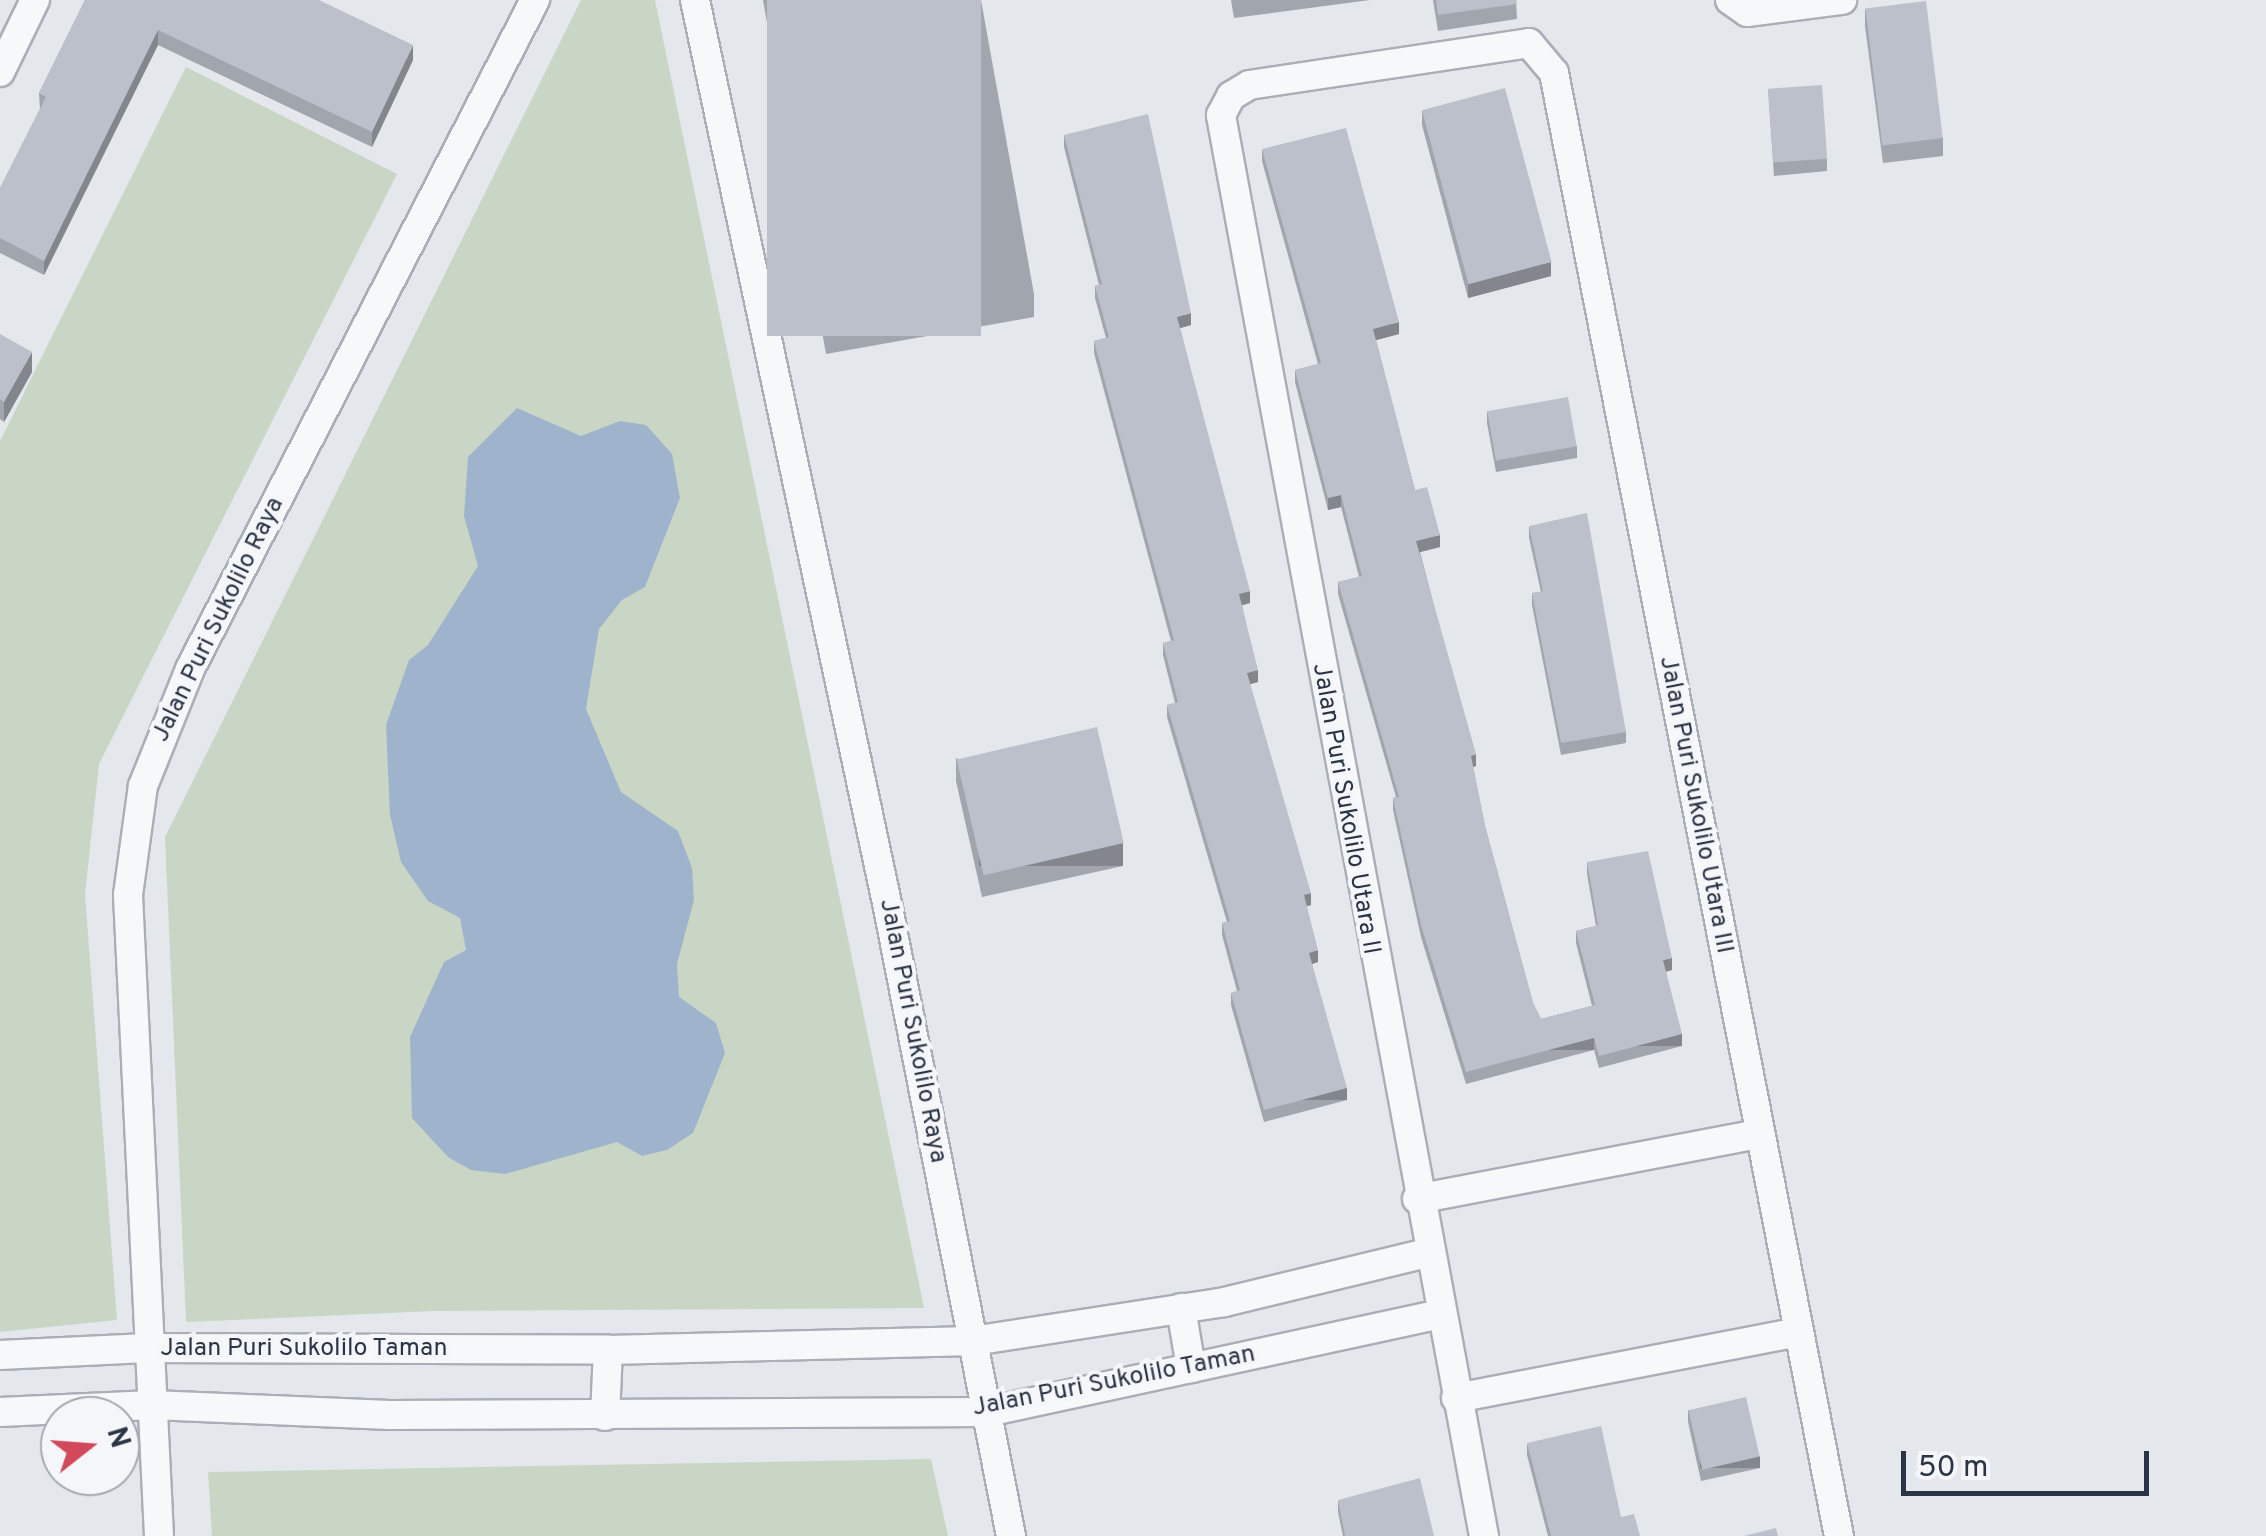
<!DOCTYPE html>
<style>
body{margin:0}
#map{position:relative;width:2266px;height:1536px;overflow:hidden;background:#e4e7ec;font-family:Overpass,sans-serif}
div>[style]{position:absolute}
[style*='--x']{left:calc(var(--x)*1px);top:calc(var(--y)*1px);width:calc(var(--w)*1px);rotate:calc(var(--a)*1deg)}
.green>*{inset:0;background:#c9d6c5}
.water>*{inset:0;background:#9fb4cc}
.roads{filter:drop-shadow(2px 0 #a9aeb7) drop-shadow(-2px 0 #a9aeb7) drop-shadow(0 2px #a9aeb7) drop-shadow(0 -2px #a9aeb7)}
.minor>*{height:28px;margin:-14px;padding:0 14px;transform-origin:14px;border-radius:14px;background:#f7f8fa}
.wall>*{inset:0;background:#a1a5ae}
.shaded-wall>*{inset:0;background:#83868d;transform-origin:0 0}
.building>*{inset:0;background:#bbc0ca;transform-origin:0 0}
span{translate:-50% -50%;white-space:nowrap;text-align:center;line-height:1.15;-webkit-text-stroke:8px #f4f6f9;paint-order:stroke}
.street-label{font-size:25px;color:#2b3445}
.north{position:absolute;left:40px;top:1396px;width:100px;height:100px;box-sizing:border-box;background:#f4f6f9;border:2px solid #a4a8b1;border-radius:50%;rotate:73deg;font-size:28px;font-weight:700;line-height:40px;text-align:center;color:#2b3445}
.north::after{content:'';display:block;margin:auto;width:35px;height:45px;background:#d1495b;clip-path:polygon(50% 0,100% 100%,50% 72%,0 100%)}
.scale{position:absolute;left:1901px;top:1451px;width:248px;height:45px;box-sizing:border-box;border:5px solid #2b3445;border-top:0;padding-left:12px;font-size:30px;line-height:35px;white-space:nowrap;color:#2b3445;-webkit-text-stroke:8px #f4f6f9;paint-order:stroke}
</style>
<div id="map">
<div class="green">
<i style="clip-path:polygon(581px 0,655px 0,924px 1308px,433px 1311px,186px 1322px,165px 837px)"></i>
<i style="clip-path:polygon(186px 67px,397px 174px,99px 764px,85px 894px,117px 1320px,0 1332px,0 441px)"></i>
<i style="clip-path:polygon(931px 1459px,948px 1536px,212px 1536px,208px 1472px)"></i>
</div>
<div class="water">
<i style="clip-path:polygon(517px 408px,581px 436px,620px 421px,646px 425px,672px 454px,680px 498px,645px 587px,622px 600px,599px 629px,586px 709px,621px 792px,678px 831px,692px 868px,694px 900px,677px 964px,679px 997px,716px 1023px,725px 1053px,693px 1133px,667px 1150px,642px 1156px,617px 1142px,505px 1174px,471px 1170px,448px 1157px,412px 1118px,410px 1037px,444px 962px,466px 950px,460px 918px,428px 901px,401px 862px,390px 815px,386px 725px,409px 660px,428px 645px,478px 566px,464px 516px,468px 457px)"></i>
</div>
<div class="roads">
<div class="minor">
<i style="--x:695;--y:0;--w:933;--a:78"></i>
<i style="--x:889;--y:913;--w:635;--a:78.92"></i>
<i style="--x:1730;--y:0;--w:21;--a:35"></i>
<i style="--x:1747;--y:12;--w:96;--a:-7.2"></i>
<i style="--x:0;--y:72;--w:80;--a:-64.1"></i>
<i style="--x:1417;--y:1199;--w:348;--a:-10.8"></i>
<i style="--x:1181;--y:1308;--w:61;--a:80.5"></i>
<i style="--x:0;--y:1355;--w:147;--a:-2.7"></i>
<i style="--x:147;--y:1348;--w:461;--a:0.2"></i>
<i style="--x:608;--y:1350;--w:365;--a:-1.4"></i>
<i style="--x:973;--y:1341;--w:254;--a:-8.8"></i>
<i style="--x:1224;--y:1302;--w:209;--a:-13.6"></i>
<i style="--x:1456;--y:1398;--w:348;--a:-10.9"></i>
<i style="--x:0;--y:1412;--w:152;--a:-2.6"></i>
<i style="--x:152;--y:1405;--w:238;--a:2.4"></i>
<i style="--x:390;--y:1415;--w:597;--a:-0.29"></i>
<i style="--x:987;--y:1412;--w:463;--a:-12.2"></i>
<i style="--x:605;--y:1416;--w:66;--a:-87.4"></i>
<i style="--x:159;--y:1536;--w:642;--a:-92.77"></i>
<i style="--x:128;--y:895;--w:110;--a:-82.2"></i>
<i style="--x:143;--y:786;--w:126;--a:-68.1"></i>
<i style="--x:190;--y:669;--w:753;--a:-62.72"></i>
<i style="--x:1484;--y:1536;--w:1445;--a:-100.49"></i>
<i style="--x:1221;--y:115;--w:21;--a:-62"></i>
<i style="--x:1231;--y:96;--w:21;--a:-31"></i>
<i style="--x:1249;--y:85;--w:283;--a:-8.5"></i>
<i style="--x:1529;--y:43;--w:39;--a:50"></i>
<i style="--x:1554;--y:73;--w:1491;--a:78.98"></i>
</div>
</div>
<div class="wall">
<i style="clip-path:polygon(85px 0,413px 60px,372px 147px,158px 45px,44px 275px,0 253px,0 188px,40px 109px,39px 93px)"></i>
<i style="clip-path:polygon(763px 0,981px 0,1034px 294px,1034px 317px,826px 354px)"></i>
<i style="clip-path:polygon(1231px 0,1370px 0,1234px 18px)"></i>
<i style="clip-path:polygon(1433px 0,1516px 0,1517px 19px,1438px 31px)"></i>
<i style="clip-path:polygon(1865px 8px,1943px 138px,1943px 156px,1883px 163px,1865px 26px)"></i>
<i style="clip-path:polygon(1768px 89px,1827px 159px,1827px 171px,1774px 176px)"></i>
<i style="clip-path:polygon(1422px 110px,1551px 276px,1468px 298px,1422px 125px)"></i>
<i style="clip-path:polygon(1064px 135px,1191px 325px,1180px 328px,1250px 603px,1242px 605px,1258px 682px,1250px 684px,1311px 905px,1306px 906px,1318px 962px,1312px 964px,1347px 1100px,1264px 1122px,1231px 1005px,1231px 993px,1237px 991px,1222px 935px,1222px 923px,1227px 922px,1167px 717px,1167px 705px,1175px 703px,1163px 655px,1163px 643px,1171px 641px,1094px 353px,1094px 341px,1106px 338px,1095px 298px,1095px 286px,1099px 285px,1064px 147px)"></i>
<i style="clip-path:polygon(1262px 149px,1399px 334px,1376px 340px,1415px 490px,1440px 547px,1420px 552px,1476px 766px,1473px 767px,1485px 826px,1533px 1003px,1541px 1019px,1592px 1006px,1576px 943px,1576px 931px,1596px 926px,1587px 874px,1587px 862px,1672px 970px,1666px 972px,1682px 1046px,1599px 1068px,1594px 1050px,1466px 1084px,1421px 937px,1393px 810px,1393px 798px,1396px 797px,1338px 594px,1338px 582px,1359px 577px,1341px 507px,1328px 510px,1295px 382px,1295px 370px,1318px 364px,1262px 161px)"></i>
<i style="clip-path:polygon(0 334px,32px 372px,4px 422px,0 419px)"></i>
<i style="clip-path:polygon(1487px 411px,1577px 446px,1577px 458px,1496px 472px,1487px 423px)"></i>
<i style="clip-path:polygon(1529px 526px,1626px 732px,1626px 743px,1561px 755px,1532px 605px,1532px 593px,1541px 592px,1529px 538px)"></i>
<i style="clip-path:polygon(956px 758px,1123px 866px,982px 897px,956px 781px)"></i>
<i style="clip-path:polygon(1688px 1410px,1760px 1468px,1701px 1481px,1688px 1422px)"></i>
<i style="clip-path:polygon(1527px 1443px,1621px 1517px,1640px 1536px,1548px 1536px,1527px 1455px)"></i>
<i style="clip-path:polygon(1338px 1500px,1434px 1536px,1343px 1536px,1338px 1512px)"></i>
</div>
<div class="shaded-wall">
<i style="clip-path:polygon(158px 30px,158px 45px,44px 275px,44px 261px)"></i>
<i style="clip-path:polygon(413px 45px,413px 60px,372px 147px,372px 132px)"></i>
<i style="clip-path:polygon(1551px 262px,1551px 276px,1468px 298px,1468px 283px)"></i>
<i style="clip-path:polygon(1191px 313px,1191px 325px,1177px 329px,1177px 317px)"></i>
<i style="clip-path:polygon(1399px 322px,1399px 334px,1373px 341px,1373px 329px)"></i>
<i style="clip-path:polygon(32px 352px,32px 372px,4px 422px,4px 402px)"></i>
<i style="clip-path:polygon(1341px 495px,1341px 507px,1328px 510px,1328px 498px)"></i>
<i style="clip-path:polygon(1440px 535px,1440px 547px,1416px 553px,1416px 541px)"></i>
<i style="clip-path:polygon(1250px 591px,1250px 603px,1239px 606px,1239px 594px)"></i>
<i style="clip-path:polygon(1258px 670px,1258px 682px,1247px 685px,1247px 673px)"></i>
<i style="clip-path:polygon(1476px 754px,1476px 766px,1471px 768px,1471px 756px)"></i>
<i style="left:1123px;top:843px;width:23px;height:144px;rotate:90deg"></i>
<i style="clip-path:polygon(1311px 893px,1311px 905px,1304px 907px,1304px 895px)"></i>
<i style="clip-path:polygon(1318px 950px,1318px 962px,1309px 965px,1309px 953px)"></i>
<i style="clip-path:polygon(1672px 958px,1672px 970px,1663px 972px,1663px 960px)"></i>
<i style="left:1682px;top:1034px;width:12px;height:86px;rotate:90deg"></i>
<i style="left:1594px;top:1038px;width:12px;height:132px;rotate:90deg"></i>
<i style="left:1347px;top:1088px;width:12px;height:86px;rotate:90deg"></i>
<i style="left:1760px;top:1456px;width:12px;height:60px;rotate:90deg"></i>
</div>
<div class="building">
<i style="clip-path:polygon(85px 0,319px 0,413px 45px,372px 132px,158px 30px,44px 261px,0 238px,0 188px,46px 97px,39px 93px)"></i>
<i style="left:767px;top:0;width:214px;height:336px"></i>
<i style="clip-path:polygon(1436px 0,1516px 0,1517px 4px,1438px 15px)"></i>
<i style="left:1926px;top:1px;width:138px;height:61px;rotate:83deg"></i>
<i style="left:1822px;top:85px;width:74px;height:54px;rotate:86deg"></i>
<i style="left:1505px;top:88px;width:180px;height:86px;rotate:75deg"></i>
<i style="clip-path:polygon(1148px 114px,1191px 313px,1177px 317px,1250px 591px,1239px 594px,1258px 670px,1247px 673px,1311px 893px,1304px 895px,1318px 950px,1309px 953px,1347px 1088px,1264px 1110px,1231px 993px,1240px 990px,1222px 923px,1230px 921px,1167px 705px,1178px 702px,1163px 643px,1174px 640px,1094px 341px,1109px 337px,1095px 286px,1102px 284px,1064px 135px)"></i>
<i style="clip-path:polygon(1346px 128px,1399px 322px,1373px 329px,1415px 490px,1427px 487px,1440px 535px,1416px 541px,1476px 754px,1471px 756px,1485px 826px,1533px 1003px,1541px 1019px,1595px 1005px,1576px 931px,1598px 925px,1587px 862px,1648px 851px,1672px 958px,1663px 960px,1682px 1034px,1599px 1056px,1594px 1038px,1466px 1072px,1421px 925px,1393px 798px,1399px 797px,1338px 582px,1362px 576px,1341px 495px,1328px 498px,1295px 370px,1321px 363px,1262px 149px)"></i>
<i style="clip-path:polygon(0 334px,32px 352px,4px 402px,0 399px)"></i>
<i style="left:1568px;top:397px;width:50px;height:82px;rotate:80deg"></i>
<i style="clip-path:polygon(1587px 513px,1626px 732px,1561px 743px,1532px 593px,1543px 591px,1529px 526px)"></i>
<i style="left:1097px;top:727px;width:119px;height:144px;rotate:77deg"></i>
<i style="left:1746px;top:1397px;width:61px;height:59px;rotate:77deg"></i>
<i style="clip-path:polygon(1601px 1426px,1621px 1517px,1634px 1514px,1640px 1536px,1551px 1536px,1527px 1443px)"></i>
<i style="clip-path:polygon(1420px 1478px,1434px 1536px,1345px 1536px,1338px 1500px)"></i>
<i style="clip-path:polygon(1776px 1528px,1778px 1536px,1744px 1536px)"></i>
</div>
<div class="street-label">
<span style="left:219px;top:620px;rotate:-64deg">Jalan Puri Sukolilo Raya</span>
<span style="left:1695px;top:805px;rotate:79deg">Jalan Puri Sukolilo Utara III</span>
<span style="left:1345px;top:809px;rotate:80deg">Jalan Puri Sukolilo Utara II</span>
<span style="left:912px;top:1031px;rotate:79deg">Jalan Puri Sukolilo Raya</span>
<span style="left:304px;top:1349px">Jalan Puri Sukolilo Taman</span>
<span style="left:1114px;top:1382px;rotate:-11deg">Jalan Puri Sukolilo Taman</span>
</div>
<div class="north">N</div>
<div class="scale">50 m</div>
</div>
